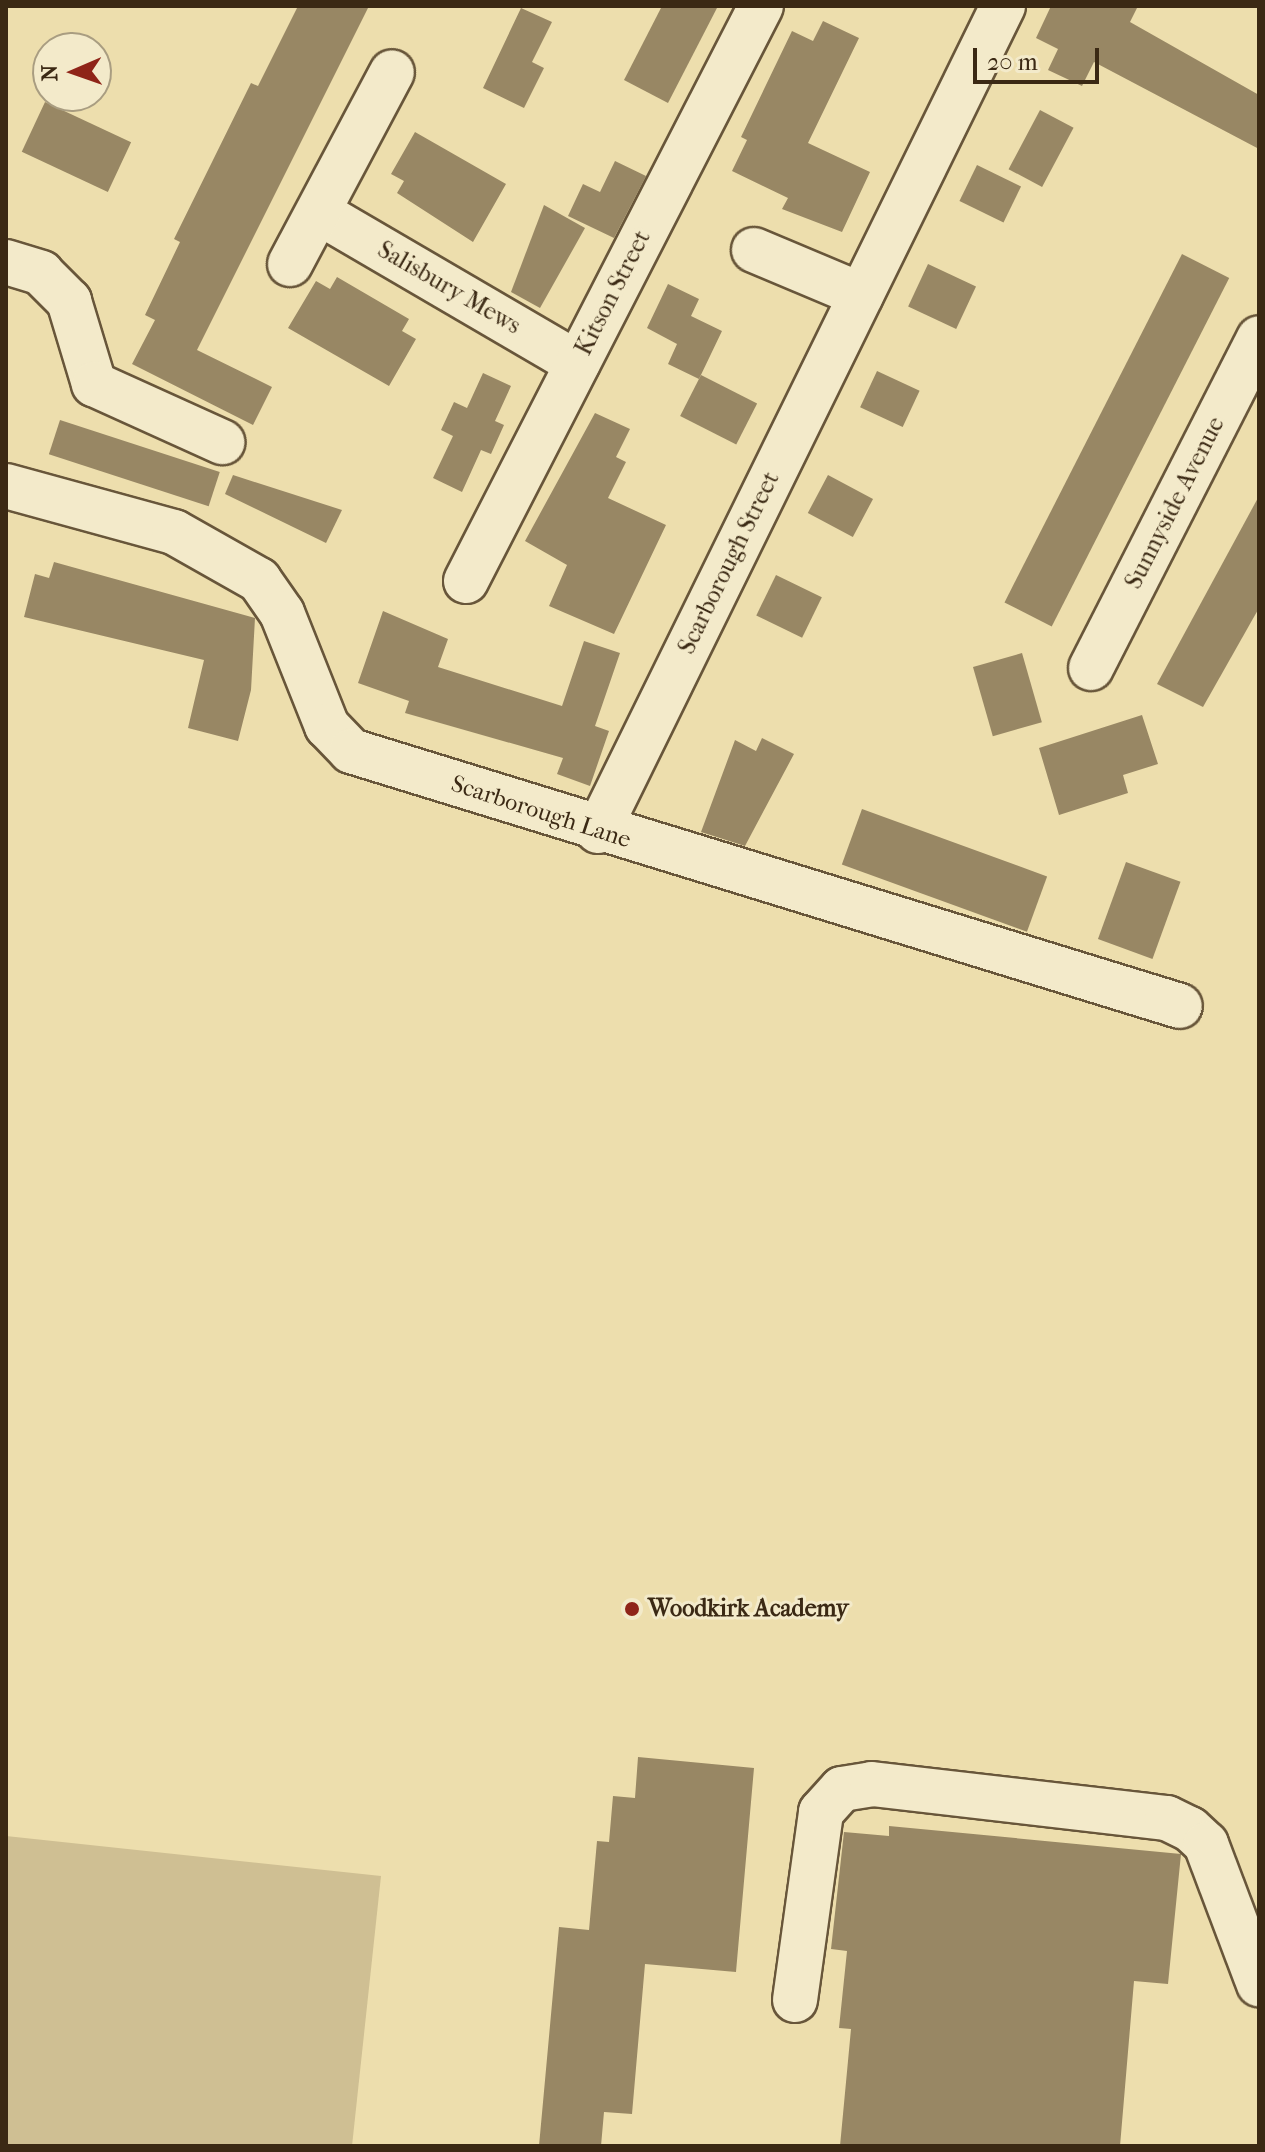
<!DOCTYPE html>
<style>
body{margin:0}
#map{position:relative;width:1265px;height:2152px;overflow:hidden;background:#eddead;font-family:"IM FELL French Canon",serif}
div>[style]{position:absolute}
[style*='--x']{left:calc(var(--x)*1px);top:calc(var(--y)*1px);width:calc(var(--w)*1px);rotate:calc(var(--a)*1deg)}
.green>*{inset:0;background:#cfbf93}
.building>*{inset:0;background:#988764;transform-origin:0 0}
.roads{filter:drop-shadow(2px 0 #68563a) drop-shadow(-2px 0 #68563a) drop-shadow(0 2px #68563a) drop-shadow(0 -2px #68563a)}
.minor>*{height:44px;margin:-22px;padding:0 22px;transform-origin:22px;border-radius:22px;background:#f3eaca}
.dots>*{width:22px;height:22px;translate:-50% -50%;box-sizing:border-box;border:4px solid #f3eaca;border-radius:50%}
span{translate:-50% -50%;white-space:nowrap;text-align:center;line-height:1.15;-webkit-text-stroke:6px #f3eaca;paint-order:stroke}
.street-label{font-size:24px;color:#3b2914}
.poi-label{font-size:24px;color:#3b2914;font-weight:700}
.left{translate:0 -50%;text-align:left}
.frame{position:absolute;inset:0;border:8px solid #3b2914;pointer-events:none}
.north{position:absolute;left:32px;top:32px;width:80px;height:80px;box-sizing:border-box;background:#f3eaca;border:2px solid #a99d81;border-radius:50%;rotate:268deg;font-size:22px;font-weight:700;line-height:32px;text-align:center;color:#3b2914}
.north::after{content:'';display:block;margin:auto;width:28px;height:36px;background:#8f2418;clip-path:polygon(50% 0,100% 100%,50% 72%,0 100%)}
.scale{position:absolute;left:973px;top:48px;width:126px;height:36px;box-sizing:border-box;border:4px solid #3b2914;border-top:0;padding-left:10px;font-size:24px;line-height:28px;white-space:nowrap;color:#3b2914;-webkit-text-stroke:6px #f3eaca;paint-order:stroke}
</style>
<div id="map">
<div class="green">
<i style="clip-path:polygon(6px 1836px,381px 1876px,352px 2146px,6px 2146px)"></i>
</div>
<div class="building">
<i style="clip-path:polygon(298px 6px,369px 6px,197px 350px,272px 387px,253px 425px,132px 364px,155px 320px,145px 315px,180px 242px,174px 239px,251px 83px,258px 86px)"></i>
<i style="clip-path:polygon(662px 6px,718px 6px,668px 103px,624px 80px)"></i>
<i style="clip-path:polygon(1051px 6px,1138px 6px,1130px 22px,1259px 95px,1259px 149px,1094px 62px,1082px 86px,1048px 70px,1058px 49px,1036px 38px)"></i>
<i style="clip-path:polygon(521px 8px,552px 22px,532px 62px,544px 68px,524px 108px,483px 88px)"></i>
<i style="clip-path:polygon(823px 21px,859px 38px,808px 143px,870px 172px,842px 232px,782px 209px,788px 198px,732px 171px,747px 140px,741px 137px,792px 31px,813px 41px)"></i>
<i style="left:45px;top:102px;width:95px;height:55px;rotate:25deg"></i>
<i style="left:1040px;top:110px;width:38px;height:67px;rotate:28deg"></i>
<i style="clip-path:polygon(415px 132px,506px 184px,473px 242px,397px 193px,404px 181px,391px 174px)"></i>
<i style="clip-path:polygon(615px 161px,646px 176px,614px 238px,568px 216px,583px 184px,600px 192px)"></i>
<i style="left:977px;top:165px;width:49px;height:40px;rotate:26deg"></i>
<i style="clip-path:polygon(544px 205px,585px 228px,540px 308px,511px 292px)"></i>
<i style="left:1182px;top:254px;width:53px;height:391px;rotate:27deg"></i>
<i style="left:928px;top:264px;width:53px;height:47px;rotate:25deg"></i>
<i style="clip-path:polygon(337px 277px,409px 319px,402px 331px,416px 339px,389px 386px,288px 328px,316px 281px,330px 289px)"></i>
<i style="clip-path:polygon(668px 284px,699px 299px,691px 316px,722px 331px,699px 379px,668px 364px,677px 344px,647px 328px)"></i>
<i style="left:877px;top:371px;width:47px;height:40px;rotate:25deg"></i>
<i style="clip-path:polygon(483px 373px,511px 386px,495px 421px,504px 425px,491px 454px,481px 450px,462px 492px,433px 478px,453px 436px,441px 430px,454px 402px,467px 408px)"></i>
<i style="left:701px;top:375px;width:63px;height:46px;rotate:27deg"></i>
<i style="clip-path:polygon(595px 413px,630px 429px,616px 457px,626px 462px,608px 498px,666px 525px,614px 634px,549px 606px,567px 565px,525px 541px)"></i>
<i style="left:60px;top:420px;width:168px;height:36px;rotate:18deg"></i>
<i style="clip-path:polygon(233px 475px,342px 510px,326px 543px,225px 494px)"></i>
<i style="left:828px;top:475px;width:51px;height:43px;rotate:28deg"></i>
<i style="clip-path:polygon(1259px 496px,1259px 608px,1203px 707px,1157px 684px)"></i>
<i style="clip-path:polygon(54px 562px,255px 618px,251px 690px,238px 741px,188px 728px,204px 660px,24px 617px,35px 574px,49px 578px)"></i>
<i style="left:776px;top:575px;width:51px;height:45px;rotate:26deg"></i>
<i style="clip-path:polygon(383px 611px,448px 639px,438px 667px,562px 706px,584px 641px,620px 653px,595px 726px,609px 731px,590px 786px,557px 774px,563px 758px,405px 713px,409px 701px,358px 683px)"></i>
<i style="left:1022px;top:653px;width:72px;height:51px;rotate:74deg"></i>
<i style="clip-path:polygon(1142px 715px,1158px 764px,1123px 775px,1128px 793px,1059px 815px,1039px 748px)"></i>
<i style="clip-path:polygon(762px 738px,794px 754px,745px 846px,701px 832px,735px 740px,756px 751px)"></i>
<i style="left:862px;top:809px;width:197px;height:59px;rotate:20deg"></i>
<i style="left:1126px;top:862px;width:58px;height:82px;rotate:20deg"></i>
<i style="clip-path:polygon(638px 1757px,754px 1768px,736px 1972px,645px 1964px,632px 2114px,604px 2112px,601px 2146px,539px 2146px,559px 1927px,589px 1930px,597px 1841px,609px 1842px,613px 1796px,635px 1798px)"></i>
<i style="clip-path:polygon(889px 1826px,1181px 1854px,1168px 1984px,1134px 1981px,1120px 2146px,840px 2146px,851px 2029px,839px 2028px,847px 1951px,831px 1949px,844px 1832px,889px 1836px)"></i>
</div>
<div class="roads">
<div class="minor">
<i style="--x:320;--y:213;--w:298;--a:30.3"></i>
<i style="--x:754;--y:250;--w:116;--a:22.8"></i>
<i style="--x:6;--y:262;--w:37;--a:17"></i>
<i style="--x:41;--y:273;--w:40;--a:45"></i>
<i style="--x:69;--y:301;--w:87;--a:73.2"></i>
<i style="--x:94;--y:384;--w:141;--a:24.4"></i>
<i style="--x:290;--y:264;--w:217;--a:-62"></i>
<i style="--x:6;--y:486;--w:174;--a:15.3"></i>
<i style="--x:174;--y:532;--w:98;--a:29.5"></i>
<i style="--x:259;--y:580;--w:40;--a:55.1"></i>
<i style="--x:282;--y:613;--w:122;--a:68.3"></i>
<i style="--x:327;--y:726;--w:35;--a:46"></i>
<i style="--x:351;--y:751;--w:867;--a:17.1"></i>
<i style="--x:466;--y:581;--w:646;--a:-62.84"></i>
<i style="--x:1091;--y:668;--w:370;--a:-63"></i>
<i style="--x:598;--y:831;--w:919;--a:-63.85"></i>
<i style="--x:795;--y:2000;--w:190;--a:-82.1"></i>
<i style="--x:821;--y:1812;--w:31;--a:-48"></i>
<i style="--x:842;--y:1789;--w:30;--a:-9"></i>
<i style="--x:872;--y:1784;--w:297;--a:6.6"></i>
<i style="--x:1167;--y:1818;--w:25;--a:26"></i>
<i style="--x:1190;--y:1829;--w:22;--a:43"></i>
<i style="--x:1206;--y:1844;--w:150;--a:69.3"></i>
</div>
</div>
<div class="dots">
<i style="left:632px;top:1609px;background:#8f2418"></i>
</div>
<div class="street-label">
<span style="left:449px;top:288px;rotate:30deg">Salisbury Mews</span>
<span style="left:613px;top:293px;rotate:-63deg">Kitson Street</span>
<span style="left:1175px;top:503px;rotate:-63deg">Sunnyside Avenue</span>
<span style="left:729px;top:563px;rotate:-64deg">Scarborough Street</span>
<span style="left:541px;top:812px;rotate:18deg">Scarborough Lane</span>
</div>
<div class="poi-label">
<span class="left" style="left:648px;top:1609px">Woodkirk Academy</span>
</div>
<div class="frame"></div>
<div class="north">N</div>
<div class="scale">20 m</div>
</div>
